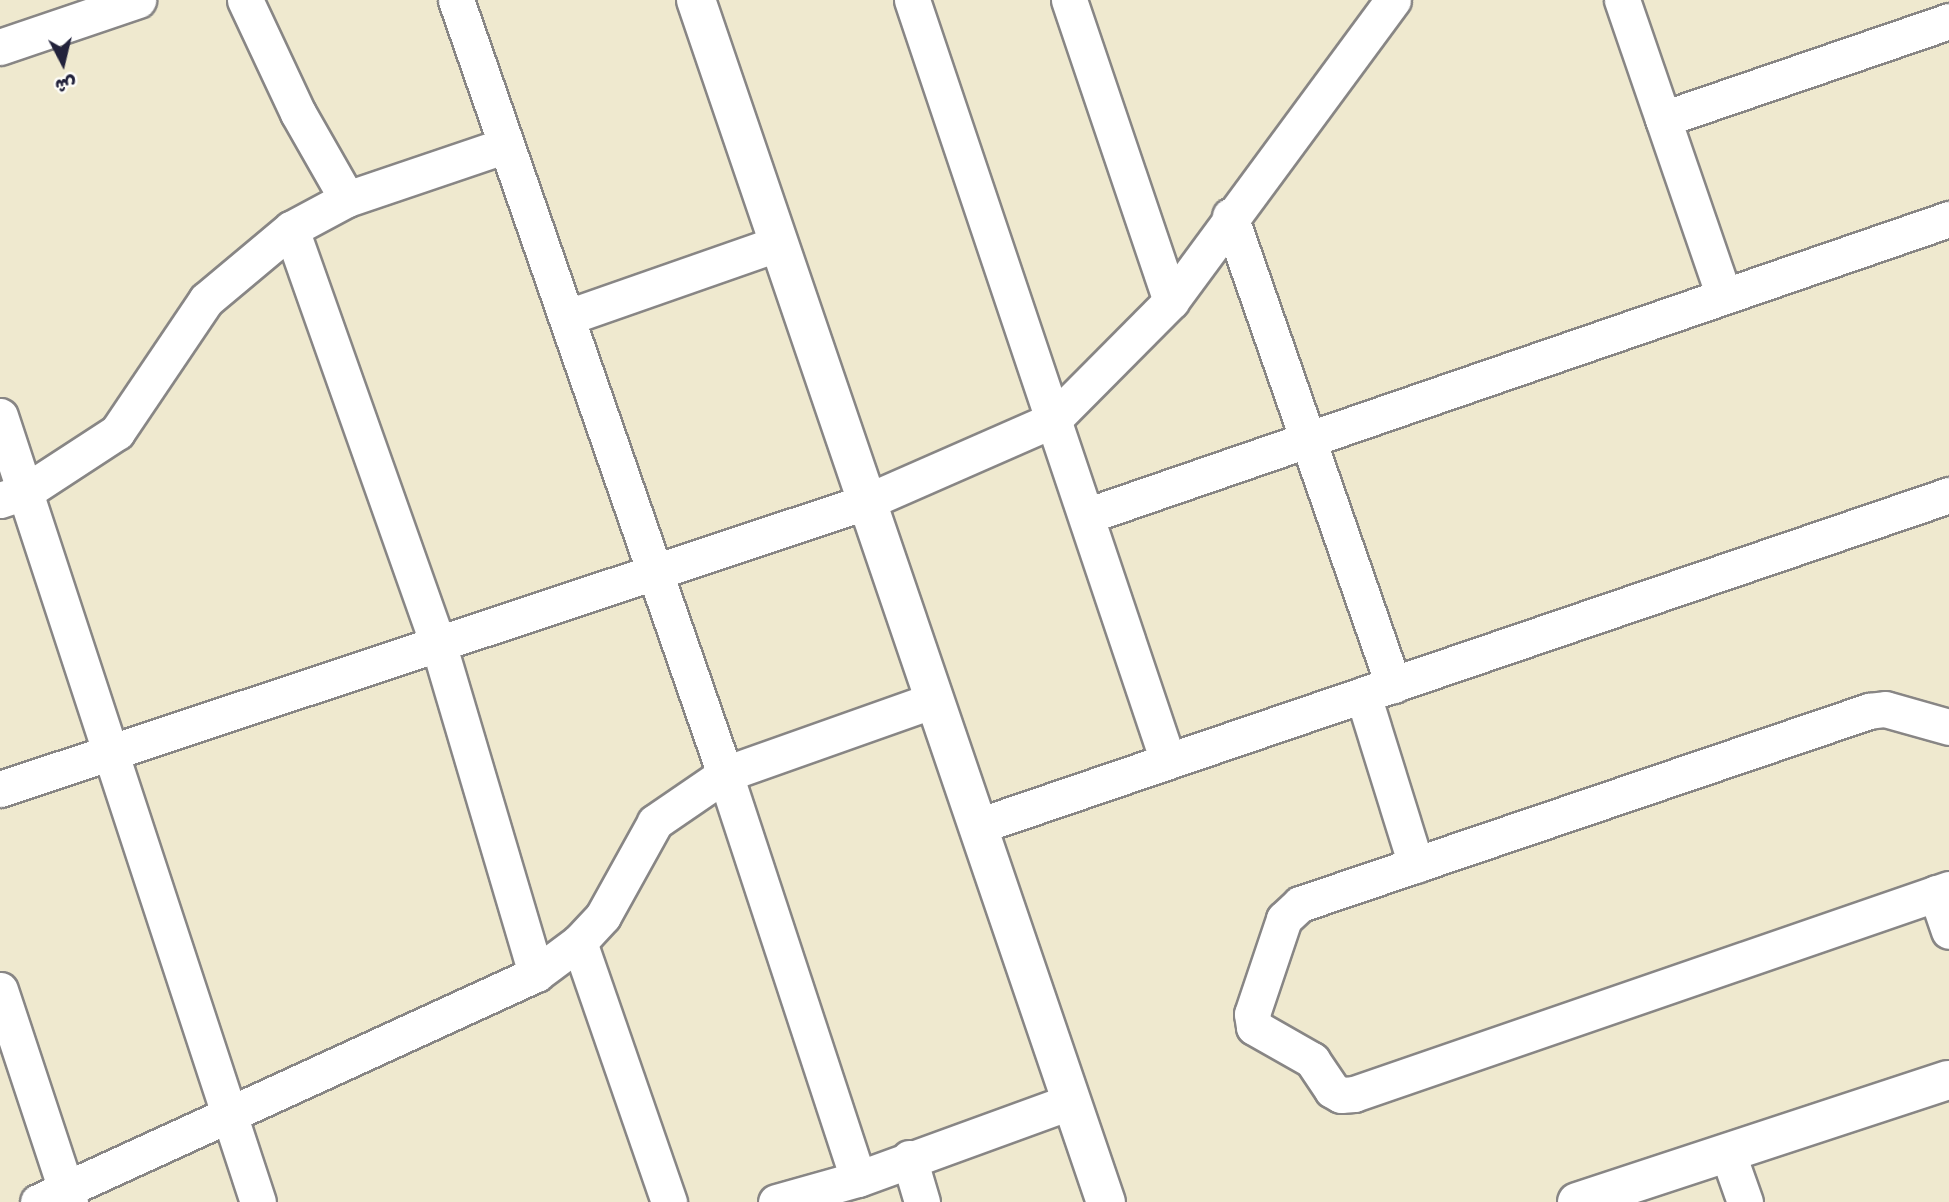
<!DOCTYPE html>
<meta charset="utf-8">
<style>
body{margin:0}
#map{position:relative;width:1949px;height:1202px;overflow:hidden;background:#efe9cf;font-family:"Balsamiq Sans","Playpen Sans Arabic",sans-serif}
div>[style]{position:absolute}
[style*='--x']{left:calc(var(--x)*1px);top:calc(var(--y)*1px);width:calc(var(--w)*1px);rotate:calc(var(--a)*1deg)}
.roads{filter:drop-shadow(2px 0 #888685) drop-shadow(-2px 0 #888685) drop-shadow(0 2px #888685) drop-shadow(0 -2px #888685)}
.street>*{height:35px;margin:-17.5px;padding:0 17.5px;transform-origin:17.5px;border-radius:17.5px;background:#fff}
.secondary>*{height:38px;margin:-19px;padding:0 19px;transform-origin:19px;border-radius:19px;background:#fff}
span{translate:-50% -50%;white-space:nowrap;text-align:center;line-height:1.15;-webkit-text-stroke:5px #fdfcf7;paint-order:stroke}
.north{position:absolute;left:28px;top:28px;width:70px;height:70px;-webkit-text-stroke:5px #fdfcf7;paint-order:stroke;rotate:173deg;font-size:19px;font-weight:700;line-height:28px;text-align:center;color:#22223b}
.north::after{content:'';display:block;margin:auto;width:24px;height:32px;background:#22223b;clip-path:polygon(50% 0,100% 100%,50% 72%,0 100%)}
</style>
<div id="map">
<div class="roads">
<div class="street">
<i style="--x:245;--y:0;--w:125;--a:64.9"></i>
<i style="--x:298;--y:113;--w:99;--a:60.3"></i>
<i style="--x:456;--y:0;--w:819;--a:70.84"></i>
<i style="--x:725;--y:774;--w:426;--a:71.8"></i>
<i style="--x:912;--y:0;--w:803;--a:71.41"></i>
<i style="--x:1069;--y:0;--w:318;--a:71.3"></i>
<i style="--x:1622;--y:0;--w:313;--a:71"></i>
<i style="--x:0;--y:47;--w:146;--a:-18.8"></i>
<i style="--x:1663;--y:119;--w:302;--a:-18.9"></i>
<i style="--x:1230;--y:216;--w:497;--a:70.8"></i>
<i style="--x:291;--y:229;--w:442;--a:70.5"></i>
<i style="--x:439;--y:646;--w:342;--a:73.5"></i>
<i style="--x:568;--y:317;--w:224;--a:-19.3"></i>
<i style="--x:0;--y:416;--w:827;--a:71.83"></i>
<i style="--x:0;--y:500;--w:26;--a:-18"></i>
<i style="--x:25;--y:492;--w:110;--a:-33.1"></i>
<i style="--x:117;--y:432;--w:159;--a:-56"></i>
<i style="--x:206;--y:300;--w:111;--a:-39.9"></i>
<i style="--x:291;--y:229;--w:64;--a:-28.2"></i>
<i style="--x:347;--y:199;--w:166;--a:-18.7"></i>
<i style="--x:1086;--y:516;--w:913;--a:-18.99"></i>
<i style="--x:1363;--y:695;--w:178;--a:72.7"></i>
<i style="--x:1949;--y:727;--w:66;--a:-164.3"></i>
<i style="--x:1885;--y:709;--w:16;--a:173"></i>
<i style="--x:1869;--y:711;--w:601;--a:161.26"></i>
<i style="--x:1300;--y:904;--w:22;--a:137"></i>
<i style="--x:1284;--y:919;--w:100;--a:108.6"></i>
<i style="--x:1252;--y:1014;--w:13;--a:81"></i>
<i style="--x:1254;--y:1027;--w:67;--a:29.6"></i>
<i style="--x:1312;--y:1060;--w:36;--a:56"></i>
<i style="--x:1332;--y:1090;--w:10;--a:29"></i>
<i style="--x:1341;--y:1095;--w:13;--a:-4"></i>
<i style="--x:1354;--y:1094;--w:629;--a:-19.01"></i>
<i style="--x:0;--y:789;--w:912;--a:-18.34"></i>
<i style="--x:866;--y:502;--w:204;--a:-23.7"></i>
<i style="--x:1053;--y:420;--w:168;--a:-45.2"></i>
<i style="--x:1171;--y:301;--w:374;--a:-53.6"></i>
<i style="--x:978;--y:826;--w:1026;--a:-18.82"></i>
<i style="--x:1936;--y:893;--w:40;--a:71.1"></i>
<i style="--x:579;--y:942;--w:275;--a:70.9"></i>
<i style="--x:0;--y:990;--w:223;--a:71.7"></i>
<i style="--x:1728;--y:1154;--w:51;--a:70.5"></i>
<i style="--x:909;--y:1158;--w:46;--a:73.5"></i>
<i style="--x:38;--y:1202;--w:548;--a:-24.6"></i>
<i style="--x:536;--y:974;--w:54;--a:-36.7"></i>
<i style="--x:579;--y:942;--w:35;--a:-47"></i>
<i style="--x:603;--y:916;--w:107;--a:-61"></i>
<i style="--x:655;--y:822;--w:85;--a:-34.4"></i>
<i style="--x:725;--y:774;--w:222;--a:-19.5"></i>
<i style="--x:776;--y:1202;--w:85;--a:-15.7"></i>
<i style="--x:858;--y:1179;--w:225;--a:-20"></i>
</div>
<div class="secondary">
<i style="--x:696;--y:0;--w:1270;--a:71.17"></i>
<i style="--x:1577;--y:1202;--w:391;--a:-18.2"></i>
</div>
</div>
<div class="north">ش</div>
</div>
